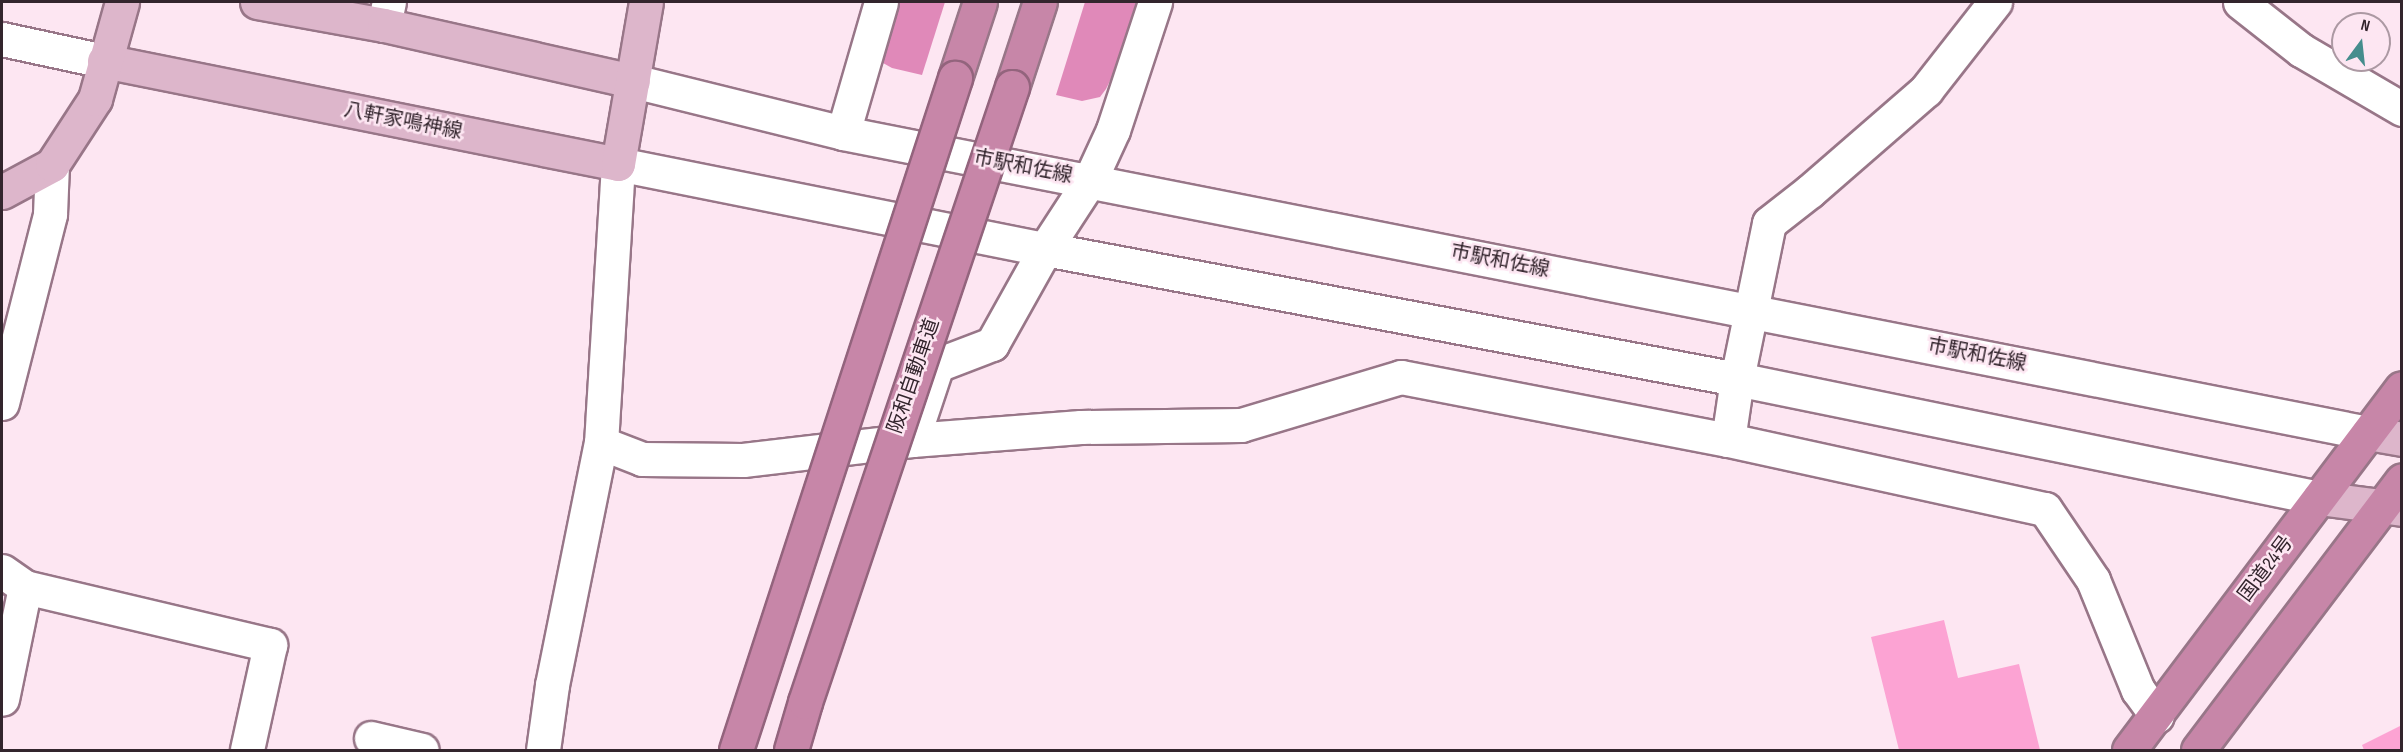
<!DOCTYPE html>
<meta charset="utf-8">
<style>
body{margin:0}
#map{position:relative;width:2403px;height:752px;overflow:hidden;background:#fde6f2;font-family:"Sofia Sans Condensed","Noto Sans JP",sans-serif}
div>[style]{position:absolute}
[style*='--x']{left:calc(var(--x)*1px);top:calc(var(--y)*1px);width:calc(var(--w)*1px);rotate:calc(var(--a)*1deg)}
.forest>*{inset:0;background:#e089b9}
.building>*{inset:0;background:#fca3d3}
.roads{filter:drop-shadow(2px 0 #987688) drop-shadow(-2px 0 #987688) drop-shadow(0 2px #987688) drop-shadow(0 -2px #987688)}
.minor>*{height:33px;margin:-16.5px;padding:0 16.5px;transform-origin:16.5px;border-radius:16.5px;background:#fff}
.major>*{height:33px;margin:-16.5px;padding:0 16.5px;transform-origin:16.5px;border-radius:16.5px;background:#ddb6cb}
.highway>*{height:33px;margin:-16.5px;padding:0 16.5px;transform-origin:16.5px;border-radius:16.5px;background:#c786a8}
.bridges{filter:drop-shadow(2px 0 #93647d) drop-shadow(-2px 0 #93647d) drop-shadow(0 2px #93647d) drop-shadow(0 -2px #93647d)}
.highway-bridge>*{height:33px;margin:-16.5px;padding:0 16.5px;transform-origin:16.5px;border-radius:16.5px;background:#c786a8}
span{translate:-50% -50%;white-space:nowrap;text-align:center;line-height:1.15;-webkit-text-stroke:5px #fde6f2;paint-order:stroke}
.street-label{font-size:20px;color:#33252d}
.frame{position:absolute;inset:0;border:3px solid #33252d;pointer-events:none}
.north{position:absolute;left:2331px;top:12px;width:60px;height:60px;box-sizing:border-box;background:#fde6f2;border:2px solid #ac99a3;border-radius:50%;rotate:15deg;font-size:16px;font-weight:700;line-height:24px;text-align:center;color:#33252d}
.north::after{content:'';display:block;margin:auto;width:21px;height:27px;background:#458d8d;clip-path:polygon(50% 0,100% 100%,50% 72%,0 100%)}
</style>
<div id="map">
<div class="forest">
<i style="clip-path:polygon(888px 2px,945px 2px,922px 75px,892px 68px,883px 63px,879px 56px)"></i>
<i style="clip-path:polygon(1085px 2px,1136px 2px,1113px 75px,1106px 89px,1100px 97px,1082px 101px,1056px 95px)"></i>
</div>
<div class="building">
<i style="clip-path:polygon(1944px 620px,1958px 678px,2019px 664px,2040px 750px,1899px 750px,1871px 637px)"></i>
<i style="clip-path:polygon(2402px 725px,2402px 750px,2364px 750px,2362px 745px)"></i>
</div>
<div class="roads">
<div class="minor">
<i style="--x:2240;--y:2;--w:78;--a:38.2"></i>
<i style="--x:2301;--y:50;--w:117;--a:30.3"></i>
<i style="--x:384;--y:25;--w:24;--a:-78"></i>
<i style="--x:2;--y:39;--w:104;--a:12.2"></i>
<i style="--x:633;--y:81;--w:216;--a:13.9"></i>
<i style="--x:843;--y:133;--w:1554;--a:11.13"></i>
<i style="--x:843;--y:133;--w:136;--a:-73.8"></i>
<i style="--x:2;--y:403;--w:195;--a:-75.7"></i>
<i style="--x:50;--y:214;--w:49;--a:-87.7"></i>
<i style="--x:912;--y:440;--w:79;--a:-71.6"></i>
<i style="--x:937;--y:365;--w:59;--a:-20.9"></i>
<i style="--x:992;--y:344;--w:109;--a:-60.8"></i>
<i style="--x:1045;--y:249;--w:82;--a:-56.9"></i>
<i style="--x:1090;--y:180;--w:55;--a:-65.3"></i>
<i style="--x:1113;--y:130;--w:135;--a:-71.8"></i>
<i style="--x:1728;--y:440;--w:324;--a:12.3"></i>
<i style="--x:2045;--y:509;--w:86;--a:55.9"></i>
<i style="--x:2093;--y:580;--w:119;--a:67.8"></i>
<i style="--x:2138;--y:690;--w:32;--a:54"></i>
<i style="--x:601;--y:443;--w:44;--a:21.3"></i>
<i style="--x:642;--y:459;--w:101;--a:0.6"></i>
<i style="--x:743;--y:460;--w:170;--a:-6.7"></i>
<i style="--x:912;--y:440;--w:169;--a:-4.4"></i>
<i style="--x:1081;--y:427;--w:160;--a:-0.7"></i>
<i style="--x:1241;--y:425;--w:167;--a:-16.7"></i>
<i style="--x:1401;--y:377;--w:333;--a:10.9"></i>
<i style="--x:1728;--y:440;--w:62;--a:-81.6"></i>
<i style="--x:1737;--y:379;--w:159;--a:-78.4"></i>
<i style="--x:1769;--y:223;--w:52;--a:-38"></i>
<i style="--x:1810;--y:191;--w:154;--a:-41"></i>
<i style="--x:1926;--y:90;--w:112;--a:-51.9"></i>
<i style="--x:2;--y:571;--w:28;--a:35"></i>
<i style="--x:25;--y:587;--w:114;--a:101.6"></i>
<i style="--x:25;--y:587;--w:252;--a:13.3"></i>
<i style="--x:270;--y:645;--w:107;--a:102.4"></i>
<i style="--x:371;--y:738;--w:52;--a:13.2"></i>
<i style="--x:543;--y:750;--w:66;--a:-82.1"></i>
<i style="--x:552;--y:685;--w:247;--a:-78.6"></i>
<i style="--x:601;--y:443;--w:280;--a:-86.5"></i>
<i style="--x:618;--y:164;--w:435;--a:11.3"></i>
<i style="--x:1045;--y:249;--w:704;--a:10.64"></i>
<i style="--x:1737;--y:379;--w:594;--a:11.56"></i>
</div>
<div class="major">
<i style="--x:257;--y:2;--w:129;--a:10.3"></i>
<i style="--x:384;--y:25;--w:255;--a:12.7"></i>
<i style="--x:104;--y:61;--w:524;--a:11.33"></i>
<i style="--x:618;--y:164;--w:164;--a:-80.2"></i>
<i style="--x:2;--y:192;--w:57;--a:-28.4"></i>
<i style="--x:52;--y:165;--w:79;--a:-56.9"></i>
<i style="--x:95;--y:99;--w:101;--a:-74.4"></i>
<i style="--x:2368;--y:433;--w:35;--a:10"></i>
<i style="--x:2319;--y:498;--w:84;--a:7.5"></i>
</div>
<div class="highway">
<i style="--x:955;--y:78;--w:80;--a:-71.8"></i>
<i style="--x:1012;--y:87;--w:89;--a:-71.8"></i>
<i style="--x:2129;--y:750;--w:453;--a:-53"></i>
<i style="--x:2198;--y:750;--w:338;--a:-52.9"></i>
</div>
</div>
<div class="bridges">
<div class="highway-bridge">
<i style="--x:736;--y:750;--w:707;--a:-71.95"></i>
<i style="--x:791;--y:750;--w:50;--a:-73.7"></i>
<i style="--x:805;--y:702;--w:649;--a:-71.4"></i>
</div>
</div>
<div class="street-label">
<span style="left:403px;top:121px;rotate:11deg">八軒家鳴神線</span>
<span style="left:1023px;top:167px;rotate:11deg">市駅和佐線</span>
<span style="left:1500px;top:261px;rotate:11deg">市駅和佐線</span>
<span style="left:1977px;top:355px;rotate:11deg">市駅和佐線</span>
<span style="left:914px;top:376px;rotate:-71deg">阪和自動車道</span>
<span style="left:2266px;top:569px;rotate:-53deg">国道24号</span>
</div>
<div class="frame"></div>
<div class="north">N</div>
</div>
